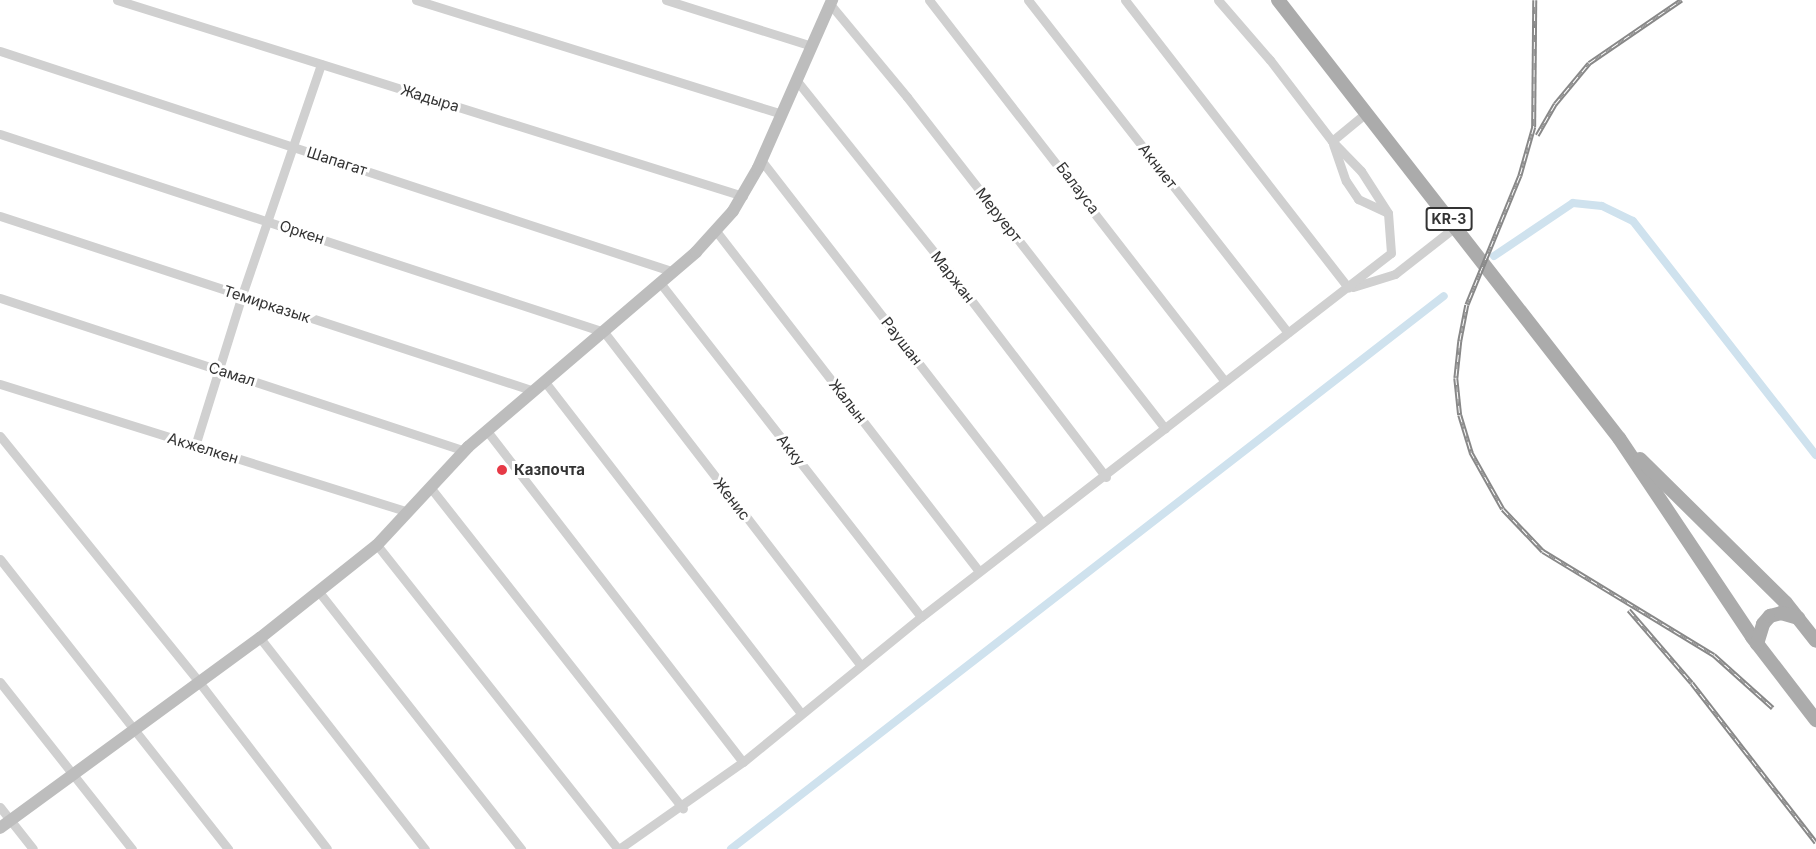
<!DOCTYPE html>
<meta charset="utf-8">
<style>
body{margin:0}
#map{position:relative;width:1816px;height:849px;overflow:hidden;background:#fff;font-family:Inter,sans-serif}
div>[style]{position:absolute}
[style*='--x']{left:calc(var(--x)*1px);top:calc(var(--y)*1px);width:calc(var(--w)*1px);rotate:calc(var(--a)*1deg)}
.canal>*{height:8px;margin:-4px;padding:0 4px;transform-origin:4px;border-radius:4px;background:#cfe2ee}
.street>*{height:9px;margin:-4.5px;padding:0 4.5px;transform-origin:4.5px;border-radius:4.5px;background:#d0d0d0}
.secondary>*{height:12px;margin:-6px;padding:0 6px;transform-origin:6px;border-radius:6px;background:#bdbdbd}
.primary>*{height:14px;margin:-7px;padding:0 7px;transform-origin:7px;border-radius:7px;background:#ababab}
.rail>*{height:4.5px;margin-top:-2.25px;transform-origin:0;background:repeating-linear-gradient(90deg,#fff 0 7px,#888 0 14px);box-sizing:border-box;border-block:2px solid #888}
.dots>*{width:16px;height:16px;translate:-50% -50%;box-sizing:border-box;border:3px solid #fff;border-radius:50%}
span{translate:-50% -50%;white-space:nowrap;text-align:center;line-height:1.15;-webkit-text-stroke:6px #fff;paint-order:stroke}
.shield-label span{padding:2px 4px;background:#fff;border:2px solid;border-radius:4px;-webkit-text-stroke-width:0}
.shield-label{font-size:14px;color:#333;font-weight:700}
.street-label{font-size:15px;color:#333}
.poi-label{font-size:15px;color:#333;font-weight:700}
.left{translate:0 -50%;text-align:left}
</style>
<div id="map">
<div class="canal">
<i style="--x:1494;--y:256;--w:95;--a:-33.9"></i>
<i style="--x:1573;--y:203;--w:29;--a:6"></i>
<i style="--x:1602;--y:206;--w:34;--a:26"></i>
<i style="--x:1633;--y:221;--w:297;--a:52"></i>
<i style="--x:731;--y:849;--w:902;--a:-37.8"></i>
</div>
<div class="street">
<i style="--x:117;--y:0;--w:656;--a:17.39"></i>
<i style="--x:416;--y:0;--w:383;--a:17.3"></i>
<i style="--x:666;--y:0;--w:153;--a:17.5"></i>
<i style="--x:929;--y:0;--w:481;--a:52.2"></i>
<i style="--x:1028;--y:0;--w:422;--a:52"></i>
<i style="--x:1125;--y:0;--w:364;--a:52.2"></i>
<i style="--x:1218;--y:0;--w:79;--a:49.1"></i>
<i style="--x:1270;--y:60;--w:102;--a:52.6"></i>
<i style="--x:1332;--y:141;--w:44;--a:-39.5"></i>
<i style="--x:830;--y:4;--w:121;--a:50.4"></i>
<i style="--x:907;--y:97;--w:420;--a:52.1"></i>
<i style="--x:0;--y:51;--w:709;--a:18.15"></i>
<i style="--x:797;--y:81;--w:243;--a:51.3"></i>
<i style="--x:949;--y:271;--w:259;--a:52.7"></i>
<i style="--x:0;--y:134;--w:636;--a:18.15"></i>
<i style="--x:604;--y:332;--w:420;--a:52.4"></i>
<i style="--x:1333;--y:144;--w:39;--a:71"></i>
<i style="--x:1346;--y:181;--w:22;--a:56"></i>
<i style="--x:1358;--y:199;--w:33;--a:25"></i>
<i style="--x:761;--y:160;--w:458;--a:52.2"></i>
<i style="--x:0;--y:216;--w:562;--a:18.14"></i>
<i style="--x:716;--y:231;--w:430;--a:52.3"></i>
<i style="--x:661;--y:284;--w:422;--a:52"></i>
<i style="--x:1353;--y:287;--w:44;--a:-17.2"></i>
<i style="--x:1395;--y:274;--w:76;--a:-38.1"></i>
<i style="--x:0;--y:298;--w:489;--a:18.2"></i>
<i style="--x:545;--y:382;--w:418;--a:52.3"></i>
<i style="--x:0;--y:384;--w:424;--a:17.4"></i>
<i style="--x:487;--y:431;--w:418;--a:52.3"></i>
<i style="--x:0;--y:436;--w:316;--a:51"></i>
<i style="--x:199;--y:682;--w:210;--a:52.5"></i>
<i style="--x:195;--y:446;--w:158;--a:-72.7"></i>
<i style="--x:242;--y:295;--w:244;--a:-71.1"></i>
<i style="--x:430;--y:487;--w:409;--a:51.8"></i>
<i style="--x:377;--y:545;--w:388;--a:51.6"></i>
<i style="--x:0;--y:559;--w:369;--a:51.8"></i>
<i style="--x:319;--y:592;--w:327;--a:51.8"></i>
<i style="--x:260;--y:638;--w:268;--a:52"></i>
<i style="--x:0;--y:682;--w:213;--a:51.7"></i>
<i style="--x:0;--y:807;--w:53;--a:51.8"></i>
<i style="--x:619;--y:849;--w:151;--a:-35.1"></i>
<i style="--x:743;--y:762;--w:230;--a:-39.2"></i>
<i style="--x:921;--y:617;--w:594;--a:-37.76"></i>
<i style="--x:1391;--y:253;--w:40;--a:-94.3"></i>
<i style="--x:1388;--y:213;--w:50;--a:-122.7"></i>
<i style="--x:1361;--y:171;--w:42;--a:-134"></i>
</div>
<div class="secondary">
<i style="--x:0;--y:828;--w:322;--a:-36.2"></i>
<i style="--x:260;--y:638;--w:149;--a:-38.5"></i>
<i style="--x:377;--y:545;--w:134;--a:-47.1"></i>
<i style="--x:468;--y:447;--w:300;--a:-40.5"></i>
<i style="--x:696;--y:252;--w:55;--a:-47.9"></i>
<i style="--x:733;--y:211;--w:50;--a:-59.8"></i>
<i style="--x:758;--y:168;--w:184;--a:-66.2"></i>
</div>
<div class="primary">
<i style="--x:1278;--y:0;--w:555;--a:52.1"></i>
<i style="--x:1619;--y:438;--w:239;--a:56.2"></i>
<i style="--x:1752;--y:637;--w:105;--a:52.4"></i>
<i style="--x:1640;--y:459;--w:205;--a:44.6"></i>
<i style="--x:1786;--y:603;--w:48;--a:51.7"></i>
<i style="--x:1757;--y:644;--w:21;--a:-73"></i>
<i style="--x:1763;--y:624;--w:11;--a:-49"></i>
<i style="--x:1770;--y:616;--w:11;--a:-15"></i>
<i style="--x:1781;--y:613;--w:18;--a:16"></i>
</div>
<div class="rail">
<i style="--x:1535;--y:0;--w:127;--a:90.5"></i>
<i style="--x:1534;--y:127;--w:51;--a:105.9"></i>
<i style="--x:1520;--y:176;--w:139;--a:112.3"></i>
<i style="--x:1467;--y:305;--w:37;--a:101"></i>
<i style="--x:1460;--y:341;--w:37;--a:96"></i>
<i style="--x:1456;--y:378;--w:37;--a:84"></i>
<i style="--x:1460;--y:415;--w:39;--a:73"></i>
<i style="--x:1471;--y:452;--w:65;--a:60.7"></i>
<i style="--x:1503;--y:509;--w:58;--a:46.4"></i>
<i style="--x:1543;--y:551;--w:200;--a:31.3"></i>
<i style="--x:1714;--y:655;--w:79;--a:41.9"></i>
<i style="--x:1537;--y:135;--w:36;--a:-60"></i>
<i style="--x:1555;--y:104;--w:53;--a:-50.3"></i>
<i style="--x:1589;--y:63;--w:112;--a:-34.4"></i>
<i style="--x:1629;--y:610;--w:96;--a:49.2"></i>
<i style="--x:1692;--y:683;--w:202;--a:52.1"></i>
</div>
<div class="dots">
<i style="left:502px;top:470px;background:#e63946"></i>
</div>
<div class="shield-label">
<span style="left:1449px;top:219px">KR-3</span>
</div>
<div class="street-label">
<span style="left:430px;top:98px;rotate:17deg">Жадыра</span>
<span style="left:337px;top:161px;rotate:18deg">Шапагат</span>
<span style="left:1158px;top:166px;rotate:52deg">Акниет</span>
<span style="left:1078px;top:188px;rotate:53deg">Балауса</span>
<span style="left:999px;top:215px;rotate:52deg">Меруерт</span>
<span style="left:302px;top:232px;rotate:18deg">Оркен</span>
<span style="left:953px;top:277px;rotate:52deg">Маржан</span>
<span style="left:267px;top:304px;rotate:18deg">Темирказык</span>
<span style="left:902px;top:341px;rotate:52deg">Раушан</span>
<span style="left:232px;top:374px;rotate:18deg">Самал</span>
<span style="left:848px;top:401px;rotate:52deg">Жалын</span>
<span style="left:203px;top:448px;rotate:17deg">Акжелкен</span>
<span style="left:791px;top:450px;rotate:52deg">Акку</span>
<span style="left:732px;top:499px;rotate:52deg">Женис</span>
</div>
<div class="poi-label">
<span class="left" style="left:514px;top:470px">Казпочта</span>
</div>
</div>
